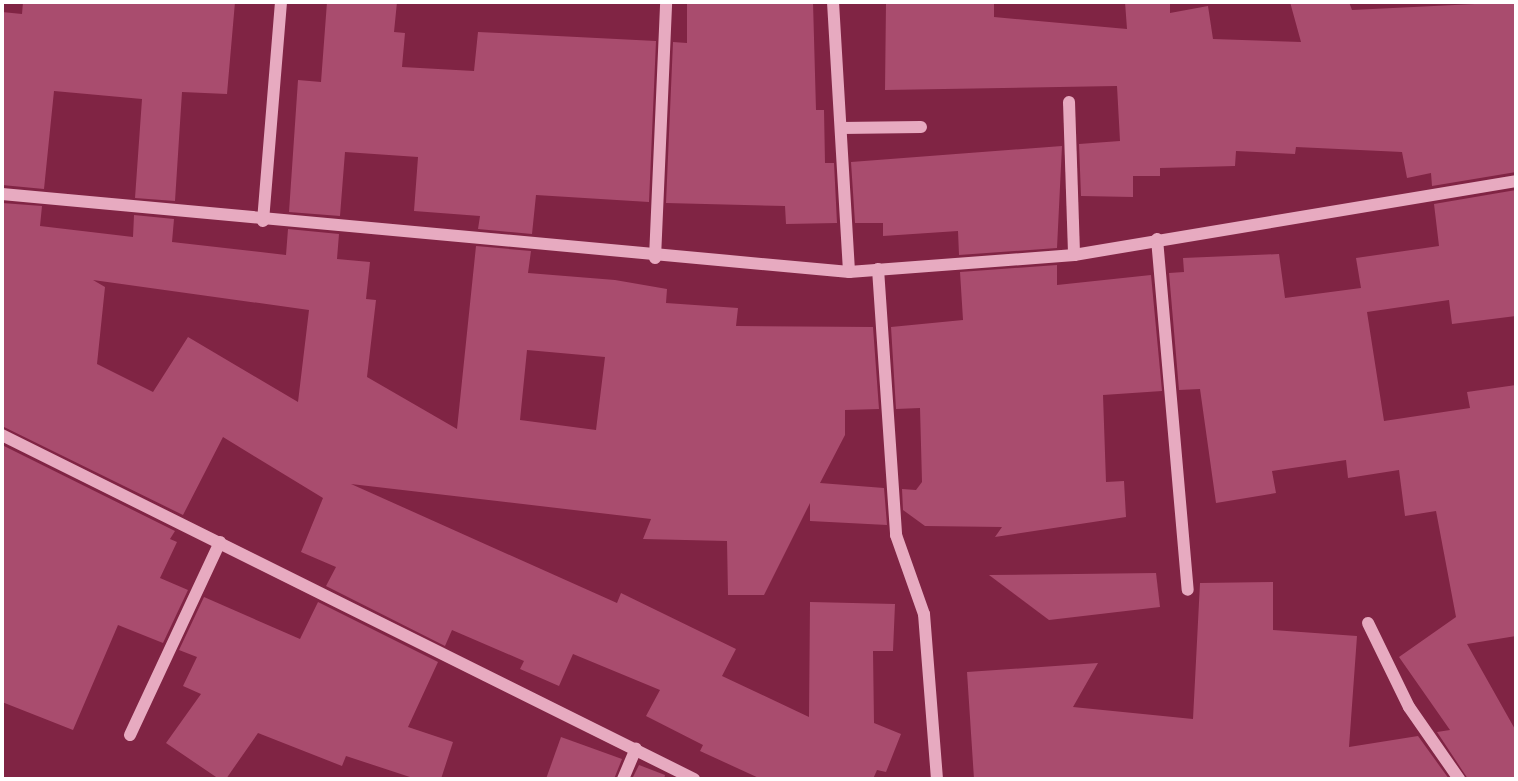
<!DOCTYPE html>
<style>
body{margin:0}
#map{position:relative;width:1518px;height:781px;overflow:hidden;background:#802444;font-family:Lato,sans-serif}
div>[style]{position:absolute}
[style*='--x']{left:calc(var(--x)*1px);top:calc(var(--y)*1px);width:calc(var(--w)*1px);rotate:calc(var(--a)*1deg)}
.building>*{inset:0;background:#a94c6e}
.minor>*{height:12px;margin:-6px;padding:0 6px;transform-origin:6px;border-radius:6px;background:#e7aac0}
span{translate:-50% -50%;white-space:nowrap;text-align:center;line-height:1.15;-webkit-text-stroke:5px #802444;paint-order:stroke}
.frame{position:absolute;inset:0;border:4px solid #fff;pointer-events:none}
</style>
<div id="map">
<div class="building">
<i style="clip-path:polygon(23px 2px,235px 2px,227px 94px,182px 92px,175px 201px,135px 198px,142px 99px,54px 91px,44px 189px,2px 185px,2px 12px,22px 14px)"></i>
<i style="clip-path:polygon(327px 2px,397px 2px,394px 32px,405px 33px,402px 67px,474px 71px,478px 32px,656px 41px,649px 202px,536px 195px,532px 234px,478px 229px,480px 216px,414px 211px,418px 157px,345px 152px,340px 216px,289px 212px,298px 80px,321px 82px)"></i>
<i style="clip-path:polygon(687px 2px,813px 2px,816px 110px,824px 110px,825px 163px,834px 163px,837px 223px,786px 224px,785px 206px,666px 203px,673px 42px,687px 43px)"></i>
<i style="clip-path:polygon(886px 2px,994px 2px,994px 17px,1127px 29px,1125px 2px,1170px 2px,1170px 13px,1208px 6px,1213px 39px,1301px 42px,1290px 2px,1349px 2px,1352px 10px,1516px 2px,1516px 172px,1432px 186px,1431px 173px,1407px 178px,1402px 152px,1296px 147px,1295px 154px,1236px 151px,1235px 166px,1160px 168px,1160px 176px,1133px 176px,1133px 197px,1081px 196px,1079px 144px,1120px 141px,1117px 86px,885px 90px)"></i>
<i style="clip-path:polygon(1062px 146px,1057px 248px,959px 255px,958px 231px,883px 236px,883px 223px,855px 223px,851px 162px)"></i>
<i style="clip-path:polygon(1516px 190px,1516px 316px,1452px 324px,1449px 300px,1367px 312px,1384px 421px,1470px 408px,1467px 392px,1516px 385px,1516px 636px,1467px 644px,1516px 731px,1516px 779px,1468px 779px,1437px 732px,1450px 730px,1399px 657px,1456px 617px,1436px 511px,1405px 516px,1399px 470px,1348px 478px,1346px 460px,1272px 471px,1276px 493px,1216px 503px,1200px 389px,1179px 390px,1169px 273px,1184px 272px,1183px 258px,1279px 254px,1285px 298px,1361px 288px,1356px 258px,1439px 246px,1434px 204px)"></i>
<i style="clip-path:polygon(evenodd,2px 203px,42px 206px,40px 226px,133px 237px,134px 215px,174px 219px,172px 242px,286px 255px,288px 229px,339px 234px,337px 259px,370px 262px,366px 299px,376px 300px,367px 377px,457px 429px,476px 246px,531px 251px,528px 273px,615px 280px,667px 289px,666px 303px,738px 308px,736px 326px,873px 327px,879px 409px,845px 410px,845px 435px,820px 483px,884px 488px,887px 525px,810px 521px,810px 503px,764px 595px,728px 595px,727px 541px,643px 539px,651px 519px,351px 484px,617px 603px,621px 593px,736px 649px,722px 676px,809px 717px,810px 602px,895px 604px,893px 651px,873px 651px,874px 723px,901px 734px,886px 772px,877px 770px,873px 779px,761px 779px,700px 751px,703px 745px,646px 716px,660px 690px,573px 654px,559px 686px,520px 669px,524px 661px,452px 630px,445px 646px,326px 586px,336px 567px,301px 552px,323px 498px,223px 437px,183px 515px,2px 426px,2px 203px,93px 280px,309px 310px,298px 402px,188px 337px,153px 392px,97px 364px,105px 287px,93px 280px,2px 203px,527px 350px,605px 357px,596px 430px,520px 420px,527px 350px)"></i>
<i style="clip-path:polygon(1057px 265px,1057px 285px,1151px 275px,1162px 391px,1103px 395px,1106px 482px,1124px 481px,1126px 517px,995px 537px,1002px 527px,925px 526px,903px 510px,902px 489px,916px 490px,922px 482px,920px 408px,896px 409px,891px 327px,963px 320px,960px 272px)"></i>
<i style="clip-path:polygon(2px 445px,175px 531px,170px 539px,177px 542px,160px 578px,188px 590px,163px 643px,118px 625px,73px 730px,2px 702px)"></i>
<i style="clip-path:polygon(1156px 573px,1160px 607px,1049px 620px,989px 575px)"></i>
<i style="clip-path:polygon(1273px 582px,1273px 630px,1357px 636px,1349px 747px,1418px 736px,1449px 779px,974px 779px,967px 672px,1098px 663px,1073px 707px,1193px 719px,1200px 583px)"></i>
<i style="clip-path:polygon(204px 597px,300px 639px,318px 602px,438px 662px,408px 727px,453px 742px,441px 779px,416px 779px,346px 756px,342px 766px,258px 733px,226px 779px,219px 779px,166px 743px,201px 694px,183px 686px,197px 657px,179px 650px)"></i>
<i style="clip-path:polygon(561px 737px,622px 759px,614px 779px,546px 779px)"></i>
<i style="clip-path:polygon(639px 765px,665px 775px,664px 779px,632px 779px)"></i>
</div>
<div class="minor">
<i style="--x:833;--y:2;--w:270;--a:86.6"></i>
<i style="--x:1069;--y:102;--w:153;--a:88.1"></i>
<i style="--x:841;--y:128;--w:80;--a:-0.7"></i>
<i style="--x:2;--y:194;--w:851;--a:5.26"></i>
<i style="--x:849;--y:272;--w:226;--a:-4.3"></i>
<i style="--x:1074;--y:255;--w:448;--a:-9.5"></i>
<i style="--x:263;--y:221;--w:220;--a:-85.3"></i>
<i style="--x:1157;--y:239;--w:352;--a:85"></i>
<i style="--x:655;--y:258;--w:256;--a:-87.5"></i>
<i style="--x:878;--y:269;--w:267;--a:86.1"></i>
<i style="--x:896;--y:535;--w:84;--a:70.5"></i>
<i style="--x:924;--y:614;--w:166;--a:85.5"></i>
<i style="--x:2;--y:435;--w:773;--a:26.43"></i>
<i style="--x:1368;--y:623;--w:93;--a:64"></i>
<i style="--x:1409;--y:707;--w:88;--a:55.2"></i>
<i style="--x:130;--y:735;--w:213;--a:-65"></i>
<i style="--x:623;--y:779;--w:33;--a:-67"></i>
</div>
<div class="frame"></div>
</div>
